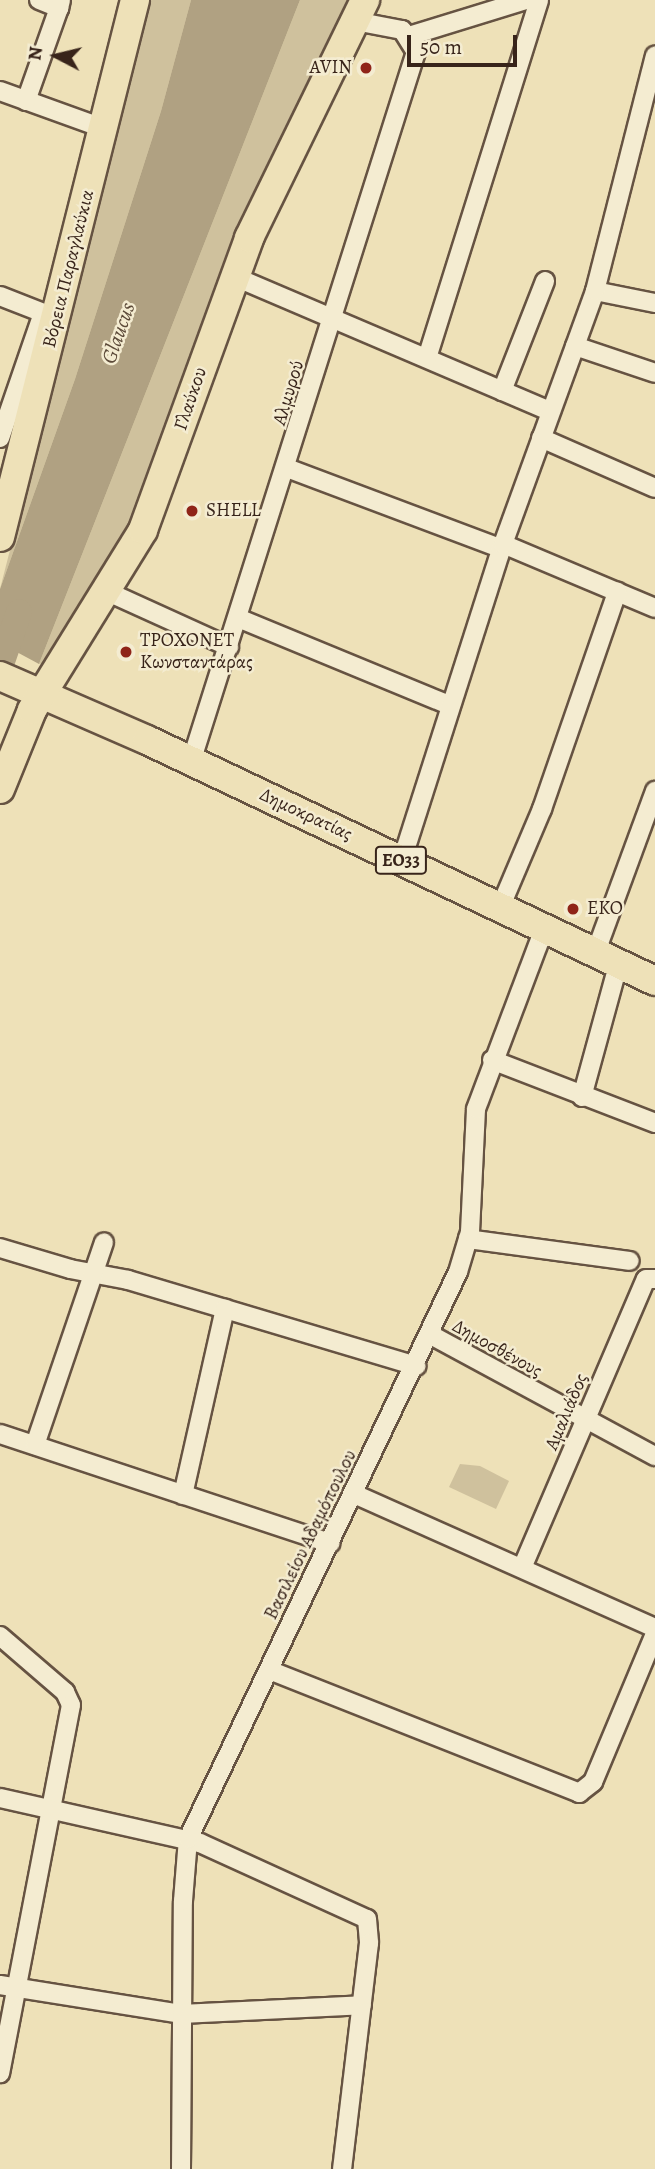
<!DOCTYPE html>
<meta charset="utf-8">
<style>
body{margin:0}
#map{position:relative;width:655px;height:2169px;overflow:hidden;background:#eee1b8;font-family:Alegreya,serif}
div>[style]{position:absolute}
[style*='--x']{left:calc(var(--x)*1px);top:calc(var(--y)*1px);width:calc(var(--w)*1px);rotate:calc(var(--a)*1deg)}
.green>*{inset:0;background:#cfc19d}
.water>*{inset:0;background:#b0a182}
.river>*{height:26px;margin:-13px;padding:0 13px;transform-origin:13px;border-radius:13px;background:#b0a182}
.roads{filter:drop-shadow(2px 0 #665342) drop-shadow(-2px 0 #665342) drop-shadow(0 2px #665342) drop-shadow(0 -2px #665342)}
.minor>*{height:18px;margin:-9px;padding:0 9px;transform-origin:9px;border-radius:9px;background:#f4ecd1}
.primary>*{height:28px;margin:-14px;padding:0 14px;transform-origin:14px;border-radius:14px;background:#eee1b8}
.dots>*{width:19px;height:19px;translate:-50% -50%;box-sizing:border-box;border:4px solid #f4ecd1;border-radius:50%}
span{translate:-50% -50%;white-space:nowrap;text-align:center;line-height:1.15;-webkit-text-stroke:5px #f4ecd1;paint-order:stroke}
.shield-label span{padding:2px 5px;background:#f4ecd1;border:2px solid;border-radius:5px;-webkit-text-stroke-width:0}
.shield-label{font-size:18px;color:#38241a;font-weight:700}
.poi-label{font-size:19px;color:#38241a}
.right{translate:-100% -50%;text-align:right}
.left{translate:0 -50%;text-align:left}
.street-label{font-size:19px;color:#38241a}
.water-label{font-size:21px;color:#5c4a39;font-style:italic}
.north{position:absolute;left:21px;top:21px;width:70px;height:70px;-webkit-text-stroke:5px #f4ecd1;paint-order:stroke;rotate:277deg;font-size:19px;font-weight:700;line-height:28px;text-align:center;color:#38241a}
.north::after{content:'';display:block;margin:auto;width:24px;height:32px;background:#38241a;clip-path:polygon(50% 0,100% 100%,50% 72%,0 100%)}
.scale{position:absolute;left:407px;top:35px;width:110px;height:32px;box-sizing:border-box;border:4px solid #38241a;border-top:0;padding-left:9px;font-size:21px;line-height:24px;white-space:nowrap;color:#38241a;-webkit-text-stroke:5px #f4ecd1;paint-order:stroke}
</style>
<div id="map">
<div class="green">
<i style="clip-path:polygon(151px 0,191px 0,161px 111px,75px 379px,0 589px)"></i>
<i style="clip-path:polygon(300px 0,355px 0,132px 532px,45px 663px,39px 664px)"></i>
<i style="clip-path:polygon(460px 1464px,480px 1466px,509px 1481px,496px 1509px,449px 1487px)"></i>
</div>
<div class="water">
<i style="clip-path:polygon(191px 0,300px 0,39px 664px,0 643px,0 589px,75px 379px,161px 111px)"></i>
</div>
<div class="river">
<i style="--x:0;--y:667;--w:58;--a:-70.9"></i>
</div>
<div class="roads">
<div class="minor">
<i style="--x:39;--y:0;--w:22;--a:22"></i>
<i style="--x:59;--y:8;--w:8;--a:-76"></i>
<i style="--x:409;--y:36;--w:122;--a:-17.1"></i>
<i style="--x:0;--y:91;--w:109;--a:19.8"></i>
<i style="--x:26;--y:101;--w:99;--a:-70.5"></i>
<i style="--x:233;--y:276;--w:345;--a:23.1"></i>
<i style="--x:595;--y:291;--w:61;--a:11.3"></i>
<i style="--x:0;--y:296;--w:58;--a:21.3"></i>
<i style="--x:575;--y:346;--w:84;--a:18.6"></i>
<i style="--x:427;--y:358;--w:375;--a:-72.6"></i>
<i style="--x:502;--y:391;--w:118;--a:-68.6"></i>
<i style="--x:0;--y:438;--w:132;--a:-71"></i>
<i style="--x:541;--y:438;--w:124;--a:23.7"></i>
<i style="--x:287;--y:468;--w:230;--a:20.6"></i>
<i style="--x:503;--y:544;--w:165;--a:22.8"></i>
<i style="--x:108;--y:592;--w:133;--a:24.4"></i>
<i style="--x:238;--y:618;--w:230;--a:22.4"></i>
<i style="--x:191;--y:762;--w:745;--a:-72.42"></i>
<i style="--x:416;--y:52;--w:26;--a:-122"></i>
<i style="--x:402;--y:30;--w:48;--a:-169.2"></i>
<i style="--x:402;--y:860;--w:332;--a:-72.3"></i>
<i style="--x:503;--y:544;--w:269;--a:-70"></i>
<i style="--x:595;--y:291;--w:243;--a:-75.7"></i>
<i style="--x:500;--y:908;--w:108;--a:-67"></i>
<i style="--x:542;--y:809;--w:230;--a:-70.9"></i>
<i style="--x:595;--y:954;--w:174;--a:-69.8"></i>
<i style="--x:492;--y:1060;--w:175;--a:21.1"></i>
<i style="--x:582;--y:1097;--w:137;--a:-74.7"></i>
<i style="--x:468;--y:1239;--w:163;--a:7.7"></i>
<i style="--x:0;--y:1248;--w:73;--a:16.7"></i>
<i style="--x:70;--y:1269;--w:59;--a:10.7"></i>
<i style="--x:128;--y:1280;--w:301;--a:16.6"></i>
<i style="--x:431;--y:1335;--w:255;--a:28.4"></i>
<i style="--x:0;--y:1434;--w:348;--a:18.3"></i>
<i style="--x:35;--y:1445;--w:214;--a:-71.2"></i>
<i style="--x:354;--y:1494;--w:329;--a:24"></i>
<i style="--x:183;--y:1495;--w:191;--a:-77.3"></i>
<i style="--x:522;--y:1568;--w:314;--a:-66.8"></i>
<i style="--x:646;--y:1279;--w:9;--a:0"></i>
<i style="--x:0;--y:1636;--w:86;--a:40.7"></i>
<i style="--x:65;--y:1692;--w:14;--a:65"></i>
<i style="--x:71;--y:1705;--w:375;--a:100.9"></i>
<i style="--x:269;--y:1670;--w:334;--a:21.6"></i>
<i style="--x:579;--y:1793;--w:18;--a:-38"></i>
<i style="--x:593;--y:1782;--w:160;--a:-67.3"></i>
<i style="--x:0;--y:1798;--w:205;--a:12.7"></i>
<i style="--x:200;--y:1843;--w:183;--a:24.5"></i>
<i style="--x:367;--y:1919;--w:24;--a:85"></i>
<i style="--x:369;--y:1943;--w:228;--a:96.8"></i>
<i style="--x:0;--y:1985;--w:183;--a:9.1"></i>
<i style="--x:181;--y:2014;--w:181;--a:-2.8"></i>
<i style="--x:181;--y:2169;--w:268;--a:-89.6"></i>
<i style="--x:183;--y:1901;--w:62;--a:-85.4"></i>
<i style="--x:188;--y:1839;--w:628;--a:-64.54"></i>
<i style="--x:458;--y:1272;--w:42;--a:-73.3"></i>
<i style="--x:470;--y:1232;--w:123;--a:-87.2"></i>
<i style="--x:476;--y:1109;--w:192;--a:-69.3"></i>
</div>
<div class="primary">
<i style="--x:0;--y:537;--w:554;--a:-75.89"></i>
<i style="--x:0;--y:676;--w:160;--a:23.5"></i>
<i style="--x:147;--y:740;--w:562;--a:25.38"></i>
<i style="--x:0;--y:789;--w:85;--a:-67.9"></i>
<i style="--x:32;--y:710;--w:211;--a:-58.3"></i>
<i style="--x:143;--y:530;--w:311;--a:-70"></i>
<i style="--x:249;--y:238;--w:265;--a:-64"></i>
</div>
</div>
<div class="dots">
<i style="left:366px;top:68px;background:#8f2418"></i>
<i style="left:192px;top:511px;background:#8f2418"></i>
<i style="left:126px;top:652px;background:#8f2418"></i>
<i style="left:573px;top:909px;background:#8f2418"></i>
</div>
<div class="shield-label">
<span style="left:401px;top:860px">ΕΟ33</span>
</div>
<div class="poi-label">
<span class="right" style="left:352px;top:68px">AVIN</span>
<span class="left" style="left:206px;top:511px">SHELL</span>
<span class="left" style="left:140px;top:652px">ΤΡΟΧΟΝΕΤ<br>Κωνσταντάρας</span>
<span class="left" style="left:587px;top:909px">EKO</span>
</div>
<div class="street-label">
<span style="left:69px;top:269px;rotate:-76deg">Βόρεια Παραγλαύκια</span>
<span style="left:289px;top:393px;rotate:-73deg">Αλμυρού</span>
<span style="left:191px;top:399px;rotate:-71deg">Γλαύκου</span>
<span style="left:306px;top:815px;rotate:25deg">Δημοκρατίας</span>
<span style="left:497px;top:1349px;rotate:29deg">Δημοσθένους</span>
<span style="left:567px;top:1412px;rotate:-67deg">Αμαλιάδος</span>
<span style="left:311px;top:1535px;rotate:-64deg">Βασιλείου Αδαμόπουλου</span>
</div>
<div class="water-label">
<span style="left:118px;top:333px;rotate:-71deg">Glaucus</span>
</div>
<div class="north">N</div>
<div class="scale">50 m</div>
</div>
